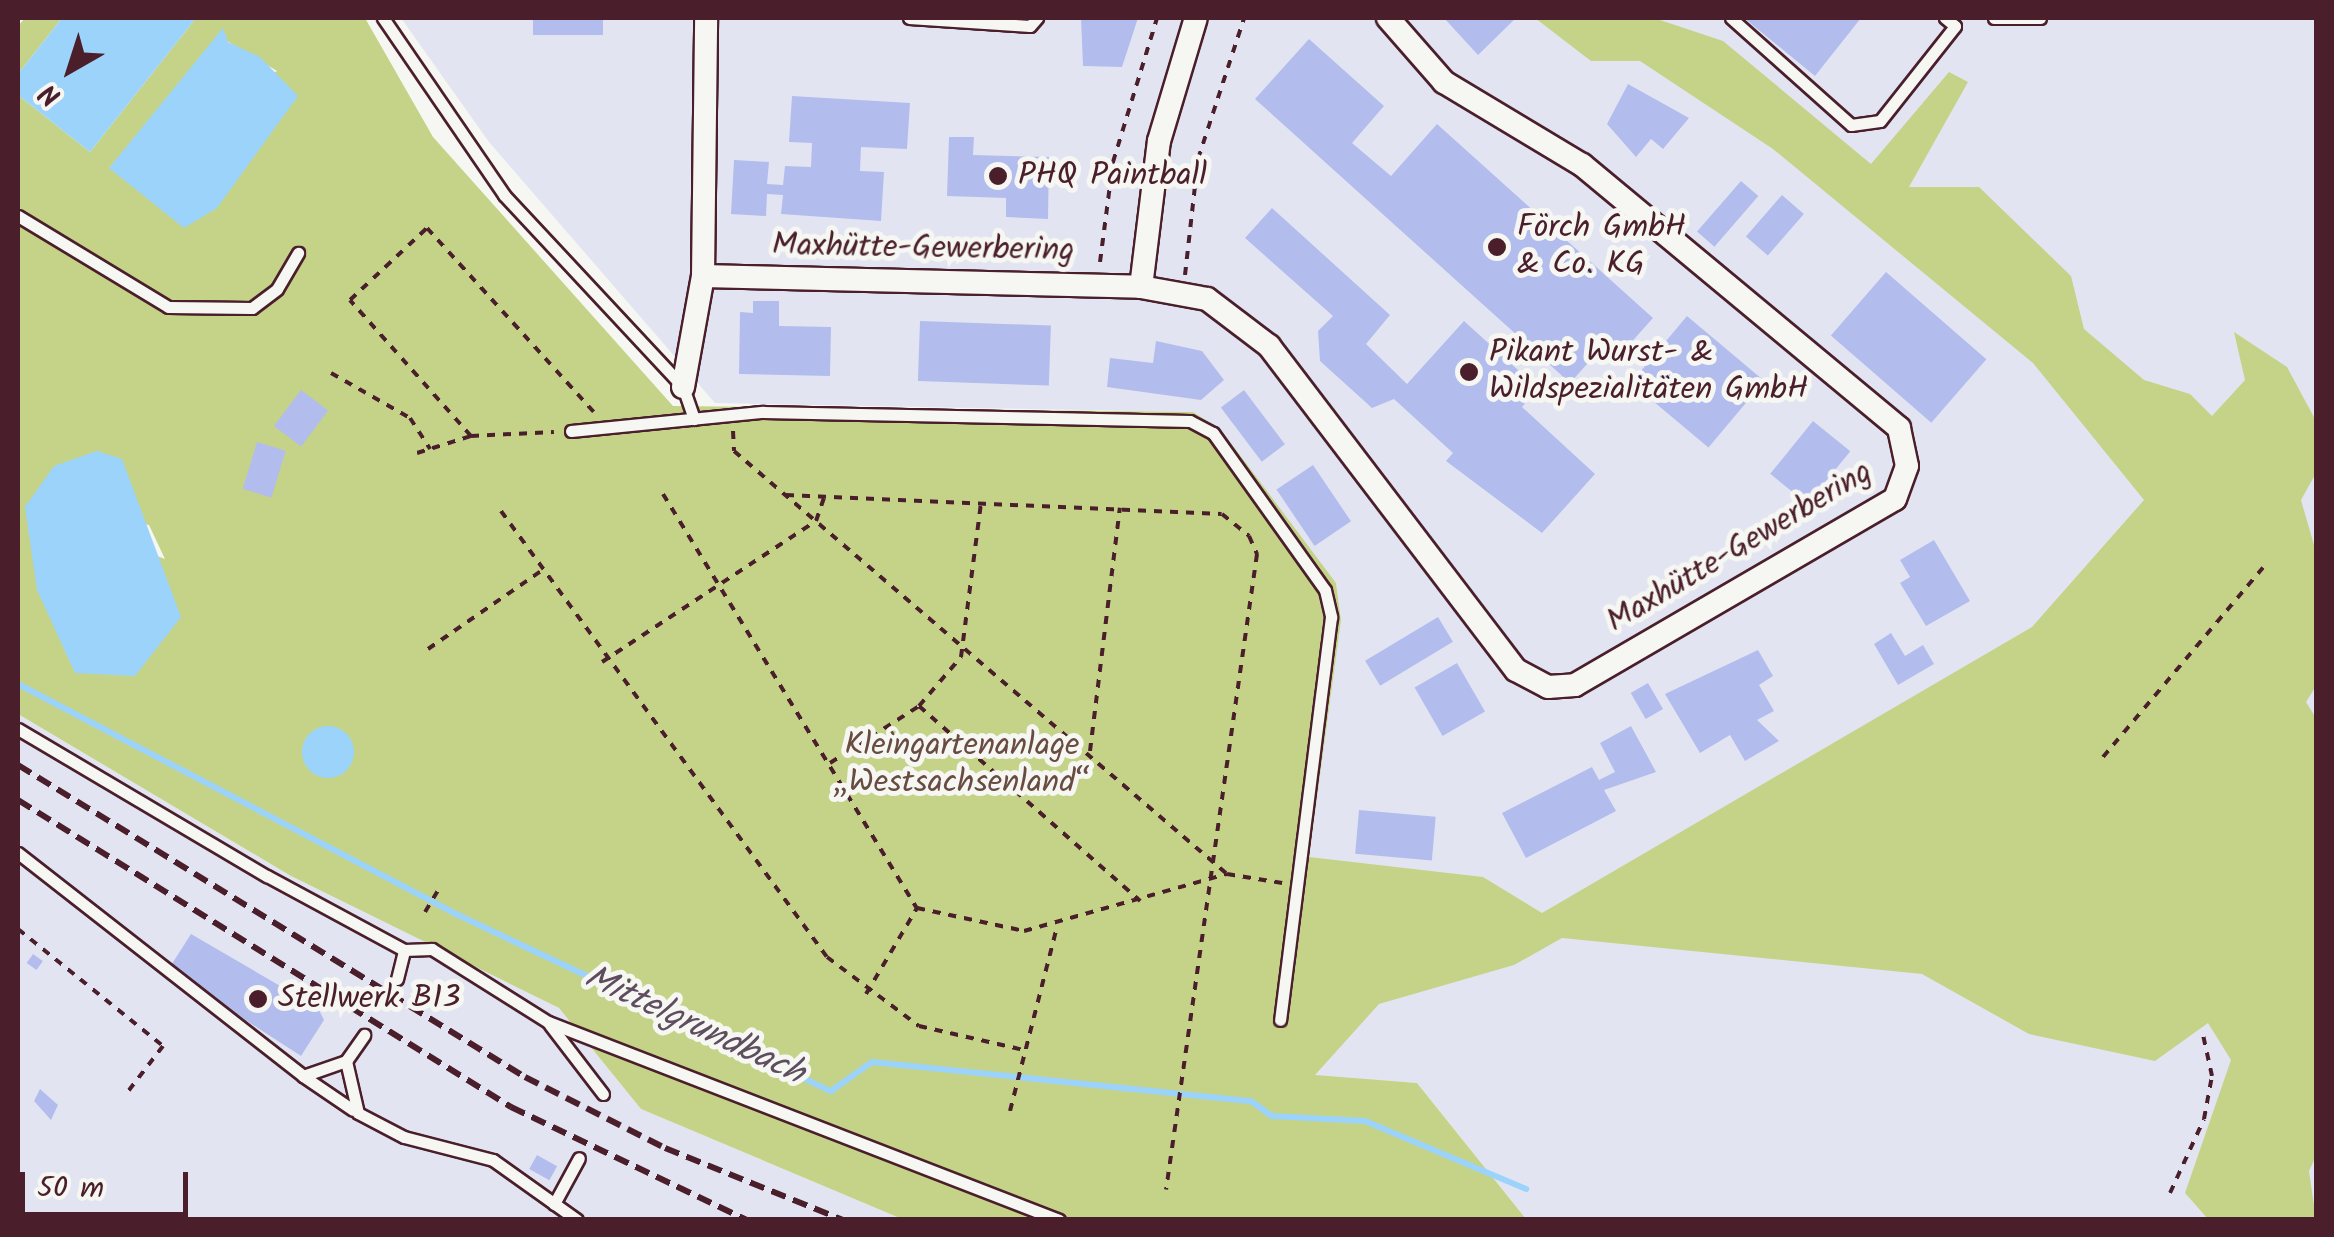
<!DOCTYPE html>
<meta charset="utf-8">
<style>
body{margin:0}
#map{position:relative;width:2334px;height:1237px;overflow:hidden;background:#f6f6f2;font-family:Kalam,sans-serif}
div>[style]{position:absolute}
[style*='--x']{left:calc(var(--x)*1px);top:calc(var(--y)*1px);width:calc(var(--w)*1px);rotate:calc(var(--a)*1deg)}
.built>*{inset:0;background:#e2e5f1}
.green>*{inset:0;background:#c4d387}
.water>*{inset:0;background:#9cd3fb}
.round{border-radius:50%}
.stream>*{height:6px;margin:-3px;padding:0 3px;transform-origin:3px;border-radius:3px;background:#9cd3fb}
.building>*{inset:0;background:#b2bdee;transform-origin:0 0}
.path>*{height:4px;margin-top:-2px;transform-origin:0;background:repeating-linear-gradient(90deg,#4a1f2b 0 8px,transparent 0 16px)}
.roads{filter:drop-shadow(2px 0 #4a1f2b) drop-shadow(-2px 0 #4a1f2b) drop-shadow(0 2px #4a1f2b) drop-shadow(0 -2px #4a1f2b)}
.service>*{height:11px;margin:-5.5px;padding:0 5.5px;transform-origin:5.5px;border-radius:5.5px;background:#f6f6f2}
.minor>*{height:22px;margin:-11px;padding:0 11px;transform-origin:11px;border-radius:11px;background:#f6f6f2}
.rail>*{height:6px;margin-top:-3px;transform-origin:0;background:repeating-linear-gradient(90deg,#4a1f2b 0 15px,transparent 0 23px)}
.dots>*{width:28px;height:28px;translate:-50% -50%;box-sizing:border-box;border:5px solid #f6f6f2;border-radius:50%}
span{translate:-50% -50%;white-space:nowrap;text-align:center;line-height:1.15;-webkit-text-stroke:10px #f6f6f2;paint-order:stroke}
.poi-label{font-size:32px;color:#4a1f2b}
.left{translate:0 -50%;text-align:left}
.street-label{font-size:32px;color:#4a1f2b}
.park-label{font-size:32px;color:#684c42}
.water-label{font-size:35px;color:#5e4c5f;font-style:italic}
.frame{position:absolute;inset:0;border:20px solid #4a1f2b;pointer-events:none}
.north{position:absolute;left:20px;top:20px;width:100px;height:100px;-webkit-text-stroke:8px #f6f6f2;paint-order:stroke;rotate:219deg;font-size:28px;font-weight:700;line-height:40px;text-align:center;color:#4a1f2b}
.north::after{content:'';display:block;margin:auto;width:35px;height:45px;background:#4a1f2b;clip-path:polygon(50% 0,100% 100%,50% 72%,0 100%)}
.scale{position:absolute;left:20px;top:1172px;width:168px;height:45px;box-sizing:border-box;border:5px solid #4a1f2b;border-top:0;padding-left:12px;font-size:30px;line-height:35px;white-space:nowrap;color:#4a1f2b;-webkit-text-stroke:8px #f6f6f2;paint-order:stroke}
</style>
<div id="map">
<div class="built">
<i style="clip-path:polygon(401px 18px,2316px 18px,2316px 1219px,1526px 1219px,1417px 1083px,1276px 1074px,1341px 619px,1336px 583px,1193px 412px,715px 403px,489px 142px)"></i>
<i style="clip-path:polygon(18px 714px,291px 876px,559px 1008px,641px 1109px,902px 1219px,18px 1219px)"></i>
</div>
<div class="green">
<i style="clip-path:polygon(25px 18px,62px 18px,18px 74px,18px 26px)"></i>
<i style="clip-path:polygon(evenodd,196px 18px,365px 18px,433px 137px,673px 406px,1193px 412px,1221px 430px,1336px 583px,1341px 620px,1309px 857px,1483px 877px,1542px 913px,2032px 627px,2144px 500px,2033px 363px,1773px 149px,1640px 61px,1591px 61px,1535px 18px,1654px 18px,1723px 41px,1871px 164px,1949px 72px,1968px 82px,1909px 187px,1979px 187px,2071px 276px,2084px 329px,2144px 380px,2190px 394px,2212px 416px,2245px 380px,2234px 332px,2287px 367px,2316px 421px,2316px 473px,2301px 500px,2316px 552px,2316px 686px,2306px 702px,2316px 718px,2316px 1156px,2309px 1171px,2316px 1219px,2208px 1219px,2185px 1193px,2231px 1060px,2208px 1023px,2155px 1061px,2029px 1034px,1922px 974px,1562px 938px,1514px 965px,1379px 1004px,1315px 1075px,1417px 1083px,1526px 1219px,902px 1219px,641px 1109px,559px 1008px,291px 876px,18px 714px,18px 95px,90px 152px,196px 18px,227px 41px,277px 71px,109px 168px,227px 41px,196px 18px,25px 507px,149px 525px,165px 559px,25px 507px)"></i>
</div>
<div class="water">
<i style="clip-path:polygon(62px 18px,196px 18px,90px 152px,18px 95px,18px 74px)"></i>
<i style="clip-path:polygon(223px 28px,228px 42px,260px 57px,298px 96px,217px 208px,184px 228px,109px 168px)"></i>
<i style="clip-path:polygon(97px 451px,122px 459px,181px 617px,135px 676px,75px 673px,37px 590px,25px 507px,54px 466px)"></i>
<i class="round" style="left:302px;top:726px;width:52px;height:52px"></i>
</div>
<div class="stream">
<i style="--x:18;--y:684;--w:495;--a:27.7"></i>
<i style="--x:456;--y:914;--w:415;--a:25.3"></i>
<i style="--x:831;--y:1091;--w:50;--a:-35.3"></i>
<i style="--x:872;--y:1062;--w:381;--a:5.9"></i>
<i style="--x:1251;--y:1101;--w:26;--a:36"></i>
<i style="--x:1272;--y:1116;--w:93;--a:3.1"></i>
<i style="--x:1365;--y:1121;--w:175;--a:22.9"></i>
</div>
<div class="building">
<i style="left:533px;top:18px;width:70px;height:17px"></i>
<i style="clip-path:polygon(1081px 18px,1138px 18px,1122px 67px,1083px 66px)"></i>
<i style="clip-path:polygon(1444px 18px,1516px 18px,1478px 55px)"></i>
<i style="clip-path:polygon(1744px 18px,1861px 18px,1815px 76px)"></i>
<i style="clip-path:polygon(1309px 39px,1384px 106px,1352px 143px,1391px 176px,1437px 124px,1653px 318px,1619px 356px,1606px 343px,1570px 383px,1255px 99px)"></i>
<i style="clip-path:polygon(1628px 84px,1689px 118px,1663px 149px,1651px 139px,1636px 157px,1607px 124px)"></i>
<i style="clip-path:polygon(792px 96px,910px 103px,907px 149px,861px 147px,860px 171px,884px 172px,881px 221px,781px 214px,783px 195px,767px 194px,766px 216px,731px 214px,734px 160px,769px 162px,767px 184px,783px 185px,785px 166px,811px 167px,812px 143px,789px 142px)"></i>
<i style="clip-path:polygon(949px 137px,974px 137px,973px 155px,1049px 157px,1048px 219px,1006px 217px,1006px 198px,947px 196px)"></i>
<i style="left:1741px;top:181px;width:23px;height:67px;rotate:41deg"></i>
<i style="left:1782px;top:195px;width:29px;height:55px;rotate:41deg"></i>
<i style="clip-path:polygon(1272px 208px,1390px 315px,1366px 344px,1407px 384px,1464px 321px,1538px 388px,1522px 407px,1595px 474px,1542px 533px,1446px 461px,1453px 453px,1394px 399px,1372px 408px,1320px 361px,1318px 331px,1333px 316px,1245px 238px)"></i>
<i style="left:1886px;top:272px;width:133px;height:84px;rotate:41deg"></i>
<i style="clip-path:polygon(753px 301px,779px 301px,779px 326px,831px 327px,830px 376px,739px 374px,740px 312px,753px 313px)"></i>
<i style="left:1687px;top:316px;width:101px;height:87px;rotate:40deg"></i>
<i style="left:920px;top:321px;width:131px;height:60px;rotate:2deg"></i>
<i style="clip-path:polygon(1156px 341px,1202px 351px,1224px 380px,1201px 400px,1107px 387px,1110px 358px,1153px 363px)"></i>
<i style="left:301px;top:390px;width:34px;height:45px;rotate:37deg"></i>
<i style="left:1244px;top:390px;width:68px;height:29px;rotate:53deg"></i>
<i style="left:1813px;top:421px;width:48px;height:68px;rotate:39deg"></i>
<i style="left:257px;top:442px;width:30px;height:49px;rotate:17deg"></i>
<i style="left:1313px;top:465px;width:68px;height:44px;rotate:56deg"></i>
<i style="clip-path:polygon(1934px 540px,1970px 601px,1926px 626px,1900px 583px,1910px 577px,1900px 560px)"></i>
<i style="left:1438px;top:617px;width:29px;height:85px;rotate:59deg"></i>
<i style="clip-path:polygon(1891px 633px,1905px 656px,1923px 645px,1934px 664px,1898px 685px,1874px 644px)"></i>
<i style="clip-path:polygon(1758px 650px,1773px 676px,1759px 685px,1774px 711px,1757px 720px,1779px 741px,1745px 761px,1730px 735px,1700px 753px,1665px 694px)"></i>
<i style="left:1457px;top:663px;width:56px;height:49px;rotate:60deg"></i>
<i style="left:1648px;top:683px;width:30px;height:20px;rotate:60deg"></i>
<i style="clip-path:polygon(1631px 726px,1656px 772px,1604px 790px,1616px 811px,1526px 858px,1502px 813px,1592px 767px,1599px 780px,1615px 772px,1600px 743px)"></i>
<i style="left:1359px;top:810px;width:77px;height:44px;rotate:5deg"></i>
<i style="clip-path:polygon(191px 934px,318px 1008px,324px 1020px,301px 1056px,168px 970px)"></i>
<i style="left:33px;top:954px;width:12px;height:11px;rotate:35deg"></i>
<i style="clip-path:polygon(40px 1089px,58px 1105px,51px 1120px,34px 1101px)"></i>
<i style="left:537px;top:1155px;width:23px;height:16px;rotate:29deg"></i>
</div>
<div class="path">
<i style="--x:1100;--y:262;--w:101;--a:-82.6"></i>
<i style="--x:1113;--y:162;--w:151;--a:-73"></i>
<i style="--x:1185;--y:275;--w:117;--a:-83.6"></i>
<i style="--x:1198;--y:159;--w:148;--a:-71.9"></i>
<i style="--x:331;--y:373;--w:91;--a:29.7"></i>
<i style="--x:410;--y:418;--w:37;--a:57"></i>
<i style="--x:733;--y:431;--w:20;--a:87"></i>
<i style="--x:734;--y:451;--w:650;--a:40.63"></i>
<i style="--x:1227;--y:874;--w:56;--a:9.3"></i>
<i style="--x:471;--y:436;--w:182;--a:-131.7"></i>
<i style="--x:350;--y:300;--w:105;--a:-43.1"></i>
<i style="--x:427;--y:228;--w:248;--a:47.8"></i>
<i style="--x:417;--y:453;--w:57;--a:-17.5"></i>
<i style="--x:471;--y:436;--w:83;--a:-2.8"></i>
<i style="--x:663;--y:494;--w:486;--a:58.5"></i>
<i style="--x:917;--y:908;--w:109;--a:12.1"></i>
<i style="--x:1024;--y:931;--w:211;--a:-15.7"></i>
<i style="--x:786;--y:495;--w:436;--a:2.5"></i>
<i style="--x:1222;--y:514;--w:35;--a:39"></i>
<i style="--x:1249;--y:536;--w:20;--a:66"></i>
<i style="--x:1257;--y:554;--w:642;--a:98.14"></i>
<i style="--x:501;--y:511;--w:552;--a:53.84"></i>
<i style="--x:827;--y:957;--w:115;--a:36.9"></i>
<i style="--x:919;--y:1026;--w:108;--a:12.9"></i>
<i style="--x:428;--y:649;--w:137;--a:-34.6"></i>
<i style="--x:602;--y:662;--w:256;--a:-33.4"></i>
<i style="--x:816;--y:521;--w:28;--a:-71"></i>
<i style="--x:919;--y:706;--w:295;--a:41.4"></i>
<i style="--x:1090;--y:751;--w:245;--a:-83"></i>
<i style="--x:2103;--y:757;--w:248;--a:-49.8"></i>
<i style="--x:830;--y:763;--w:106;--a:-32.6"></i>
<i style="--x:919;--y:706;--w:65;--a:-49.4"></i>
<i style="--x:961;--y:657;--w:155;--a:-82.6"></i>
<i style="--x:425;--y:912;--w:31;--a:-59"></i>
<i style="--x:18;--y:929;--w:186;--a:38.9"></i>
<i style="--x:163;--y:1046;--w:61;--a:127.6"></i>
<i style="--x:866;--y:994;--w:100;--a:-59.3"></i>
<i style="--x:1010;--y:1111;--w:190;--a:-75.7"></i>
<i style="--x:2170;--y:1193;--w:81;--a:-65.3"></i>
<i style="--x:2204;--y:1119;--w:44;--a:-79.5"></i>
<i style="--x:2212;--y:1076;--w:47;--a:-102.3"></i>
</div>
<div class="roads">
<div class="service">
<i style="--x:383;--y:18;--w:214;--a:55.6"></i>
<i style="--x:504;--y:195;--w:262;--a:47"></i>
<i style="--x:683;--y:387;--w:34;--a:71"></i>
<i style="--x:909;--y:18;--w:121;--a:3.8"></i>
<i style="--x:1030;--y:26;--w:11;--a:-49"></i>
<i style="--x:1731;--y:18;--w:161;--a:41.7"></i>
<i style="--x:1851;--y:125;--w:29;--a:-8"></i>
<i style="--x:1880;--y:121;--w:121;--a:-51.7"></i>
<i style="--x:1955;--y:26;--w:13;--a:-141"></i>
<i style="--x:1994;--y:18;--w:46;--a:0"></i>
<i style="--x:18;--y:216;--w:175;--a:31.2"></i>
<i style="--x:168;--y:307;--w:84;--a:0.7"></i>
<i style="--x:252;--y:308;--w:31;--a:-37"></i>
<i style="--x:277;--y:289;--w:42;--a:-59.7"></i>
<i style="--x:571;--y:431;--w:193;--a:-5.7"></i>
<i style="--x:763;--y:412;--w:427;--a:1.2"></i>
<i style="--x:1190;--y:421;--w:26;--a:28"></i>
<i style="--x:1213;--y:433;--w:193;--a:54.5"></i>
<i style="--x:1325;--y:590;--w:28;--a:77"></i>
<i style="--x:1331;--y:617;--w:406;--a:97.2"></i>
<i style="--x:18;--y:729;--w:289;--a:30.6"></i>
<i style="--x:267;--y:876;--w:156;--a:28.4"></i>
<i style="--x:404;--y:950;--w:28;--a:-2"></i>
<i style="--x:432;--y:949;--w:137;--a:32.2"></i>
<i style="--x:548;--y:1022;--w:548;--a:21.18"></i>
<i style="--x:18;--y:853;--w:362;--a:38"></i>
<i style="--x:303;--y:1076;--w:46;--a:-19.2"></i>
<i style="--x:346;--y:1061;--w:32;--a:-55"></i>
<i style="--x:397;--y:979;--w:30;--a:-76"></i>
<i style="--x:550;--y:1025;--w:87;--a:52.5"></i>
<i style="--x:346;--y:1061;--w:53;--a:77"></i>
<i style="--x:358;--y:1113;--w:52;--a:27.6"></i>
<i style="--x:404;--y:1137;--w:92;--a:14.5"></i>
<i style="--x:493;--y:1160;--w:103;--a:35.5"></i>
<i style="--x:303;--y:1076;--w:60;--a:34.2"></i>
<i style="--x:554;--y:1204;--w:52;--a:-61.5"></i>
</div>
<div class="minor">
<i style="--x:703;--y:276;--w:258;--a:-89.3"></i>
<i style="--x:1141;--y:287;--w:147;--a:-83"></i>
<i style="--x:1159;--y:141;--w:128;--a:-73.3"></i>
<i style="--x:683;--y:387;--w:113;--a:-79.8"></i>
<i style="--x:703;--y:276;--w:438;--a:1.4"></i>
<i style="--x:1141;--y:287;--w:67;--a:10.3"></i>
<i style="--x:1207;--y:299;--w:78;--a:37.2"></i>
<i style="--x:1269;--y:346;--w:407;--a:52.7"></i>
<i style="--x:1516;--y:670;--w:36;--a:28"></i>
<i style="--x:1548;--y:687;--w:27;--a:-4"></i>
<i style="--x:1575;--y:685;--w:370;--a:-30.2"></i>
<i style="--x:1895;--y:499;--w:35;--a:-70"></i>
<i style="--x:1907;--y:466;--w:39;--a:-102"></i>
<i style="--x:1899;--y:428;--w:412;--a:-140.3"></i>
<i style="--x:1582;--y:165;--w:161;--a:-149"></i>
<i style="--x:1444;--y:82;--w:85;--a:-131.2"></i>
</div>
</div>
<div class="rail">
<i style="--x:18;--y:765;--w:595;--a:31.61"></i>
<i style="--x:525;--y:1077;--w:157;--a:26.9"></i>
<i style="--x:665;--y:1148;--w:192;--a:22"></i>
<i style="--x:18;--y:800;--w:581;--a:31.91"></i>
<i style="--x:511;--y:1107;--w:262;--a:25.6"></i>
<i style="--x:18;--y:1219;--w:6;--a:9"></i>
</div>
<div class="dots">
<i style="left:998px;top:176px;background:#4a1f2b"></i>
<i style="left:1497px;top:247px;background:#4a1f2b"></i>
<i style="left:1469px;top:372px;background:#4a1f2b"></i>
<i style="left:258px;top:999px;background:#4a1f2b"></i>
</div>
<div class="poi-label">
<span class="left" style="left:1018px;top:176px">PHQ Paintball</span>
<span class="left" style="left:1517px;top:247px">Förch GmbH<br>&amp; Co. KG</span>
<span class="left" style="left:1489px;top:372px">Pikant Wurst- &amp;<br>Wildspezialitäten GmbH</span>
<span class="left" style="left:278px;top:999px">Stellwerk B13</span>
</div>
<div class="street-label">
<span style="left:923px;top:249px;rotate:1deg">Maxhütte-Gewerbering</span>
<span style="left:1740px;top:548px;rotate:-31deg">Maxhütte-Gewerbering</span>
</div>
<div class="park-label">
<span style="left:962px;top:765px">Kleingartenanlage<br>„Westsachsenland“</span>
</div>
<div class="water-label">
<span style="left:694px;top:1026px;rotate:25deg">Mittelgrundbach</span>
</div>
<div class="frame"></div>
<div class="north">N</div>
<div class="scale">50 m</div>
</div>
